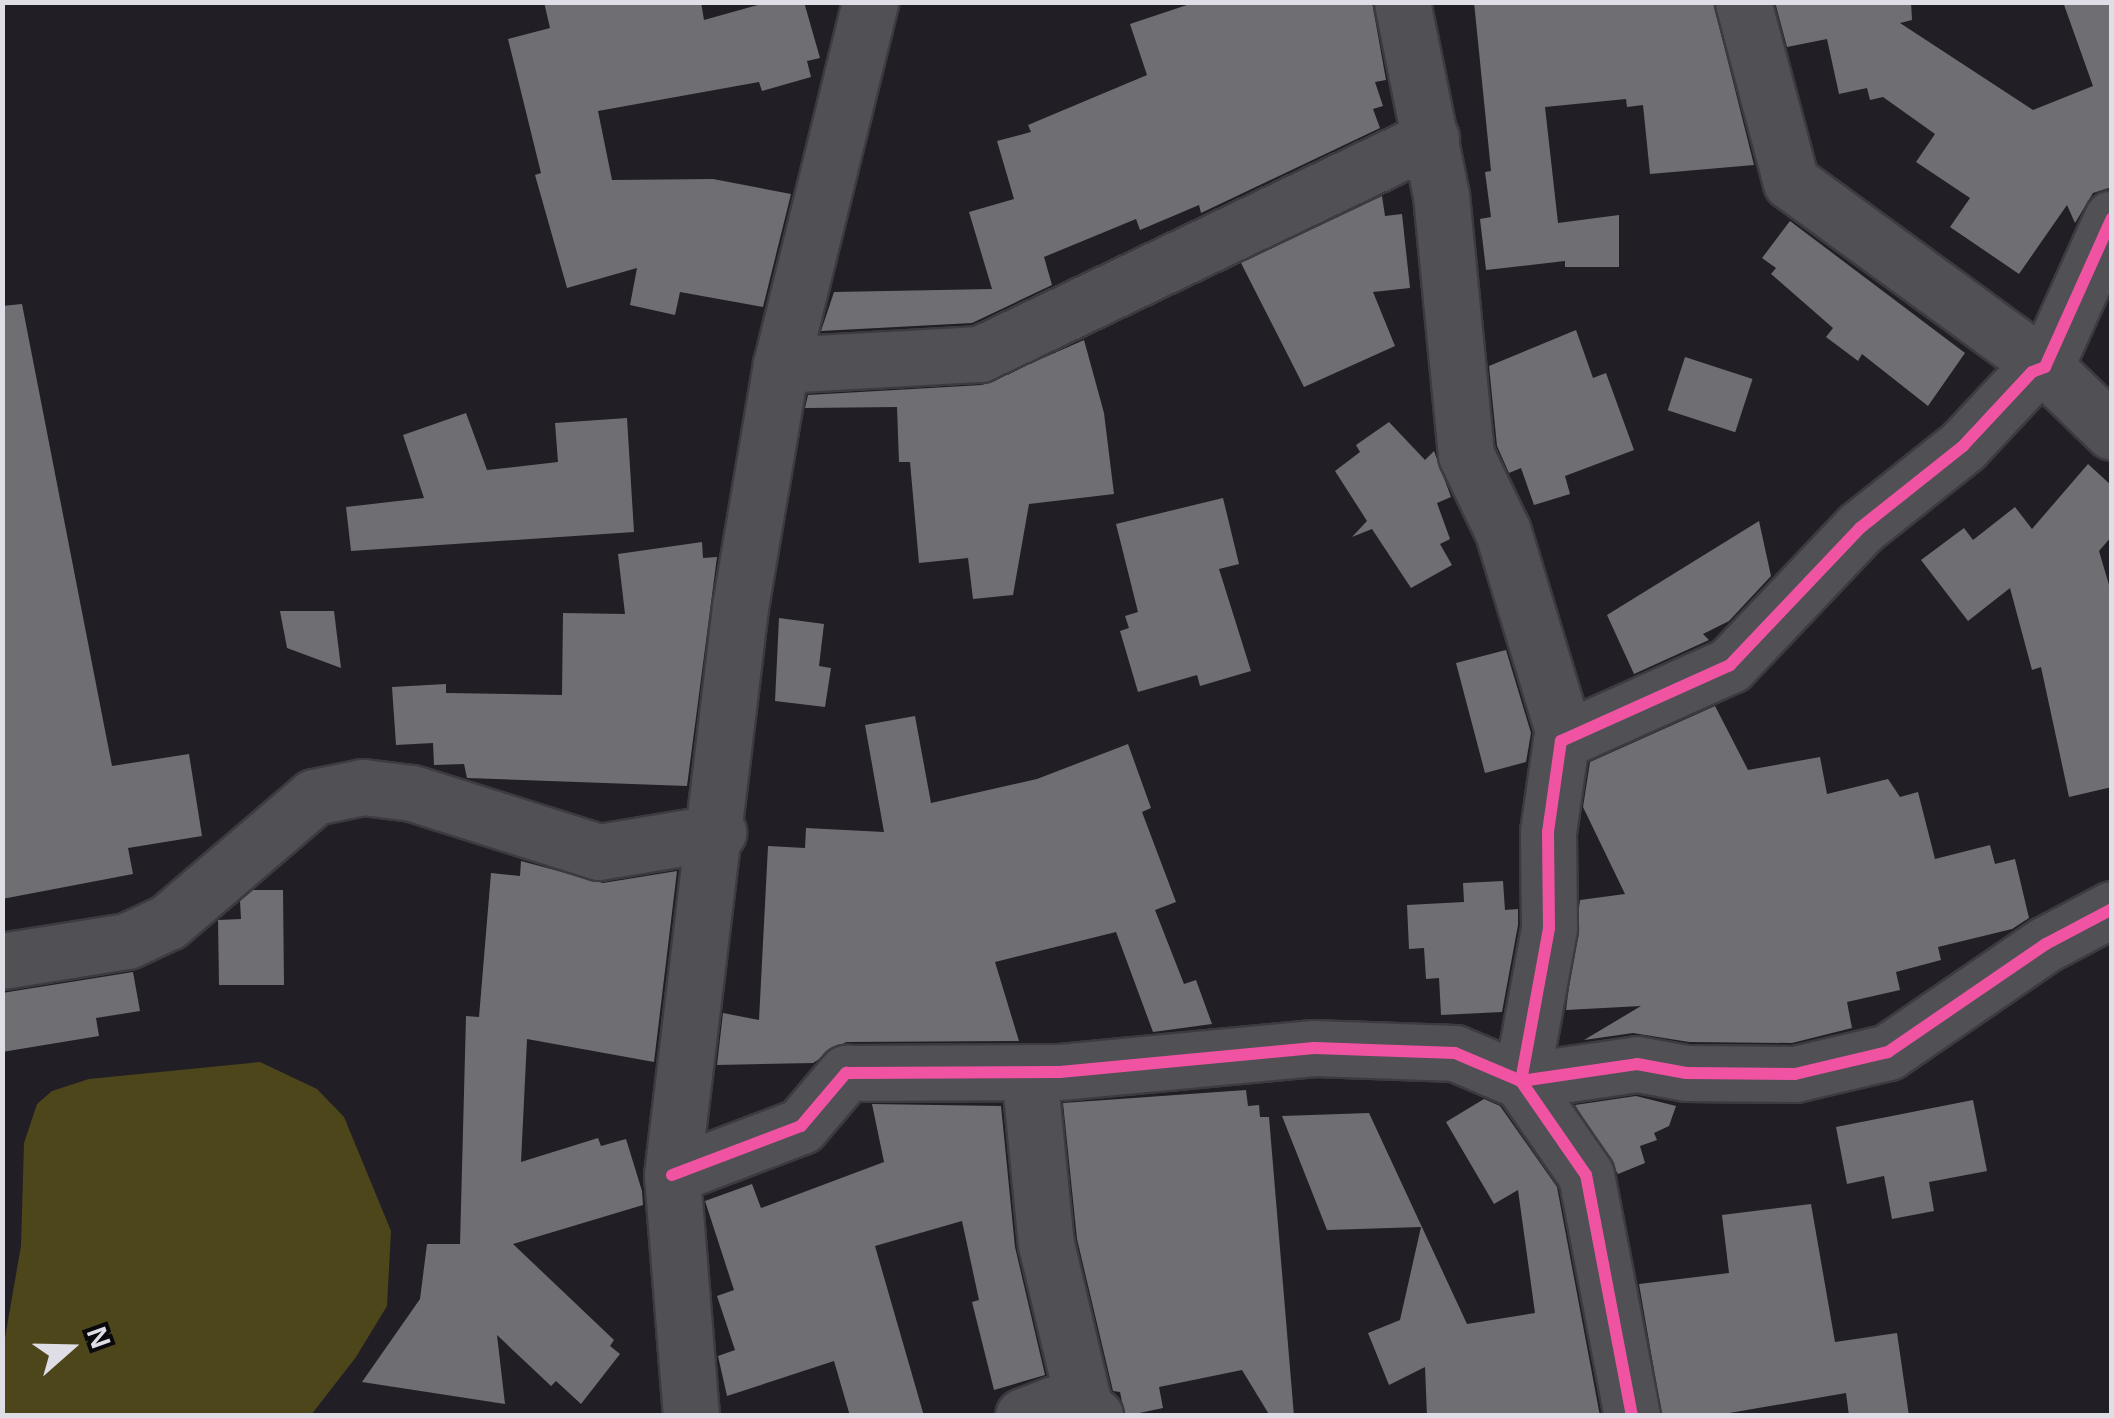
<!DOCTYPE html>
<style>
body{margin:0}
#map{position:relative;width:2114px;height:1418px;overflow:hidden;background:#211f25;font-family:Arial,sans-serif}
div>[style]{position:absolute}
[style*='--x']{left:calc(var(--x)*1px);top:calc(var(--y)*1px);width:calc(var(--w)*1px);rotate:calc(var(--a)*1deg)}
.forest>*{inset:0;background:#4d461b}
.building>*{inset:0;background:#6f6e73;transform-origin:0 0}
.roads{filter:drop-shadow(2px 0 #3d3b41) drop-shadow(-2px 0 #3d3b41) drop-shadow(0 2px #3d3b41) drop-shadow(0 -2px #3d3b41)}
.minor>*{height:55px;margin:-27.5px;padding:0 27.5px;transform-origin:27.5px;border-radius:27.5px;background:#515055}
.cycleway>*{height:12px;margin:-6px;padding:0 6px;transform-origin:6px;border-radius:6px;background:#f153a3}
span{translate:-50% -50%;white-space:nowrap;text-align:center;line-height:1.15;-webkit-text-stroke:10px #09080c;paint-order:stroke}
.frame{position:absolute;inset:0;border:5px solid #dfdde5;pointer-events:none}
.north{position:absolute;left:20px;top:1298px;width:100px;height:100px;-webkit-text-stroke:8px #09080c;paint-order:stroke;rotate:70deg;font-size:28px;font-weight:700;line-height:40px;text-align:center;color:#dfdde5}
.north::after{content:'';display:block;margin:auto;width:35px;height:45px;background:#dfdde5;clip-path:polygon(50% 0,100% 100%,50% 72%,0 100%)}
</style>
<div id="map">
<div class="forest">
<i style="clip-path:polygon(260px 1062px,317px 1089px,344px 1117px,391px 1231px,387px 1306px,356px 1357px,311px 1415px,3px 1415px,3px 1349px,21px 1246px,24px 1143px,37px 1104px,52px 1091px,89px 1079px)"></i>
</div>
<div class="building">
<i style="clip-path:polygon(544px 2px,701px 2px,704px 20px,768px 2px,804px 2px,820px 58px,807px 61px,811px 77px,762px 91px,759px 82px,598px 111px,612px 180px,713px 179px,791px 194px,763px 307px,680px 292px,675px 315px,630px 305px,637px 268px,567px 288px,535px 175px,541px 173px,508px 39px,550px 28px)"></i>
<i style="clip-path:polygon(1196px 2px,1372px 2px,1386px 80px,1375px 82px,1383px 106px,1373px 109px,1380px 128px,1201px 213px,1199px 205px,1140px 230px,1136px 219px,1044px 257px,1052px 285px,972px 323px,821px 331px,834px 292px,992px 289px,969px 212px,1014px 199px,997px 141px,1031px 132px,1028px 125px,1147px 75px,1130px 24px)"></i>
<i style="clip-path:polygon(1474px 2px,1713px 2px,1754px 165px,1650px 174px,1643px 105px,1627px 107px,1626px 99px,1545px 107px,1558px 223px,1619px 215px,1619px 267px,1565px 267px,1565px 261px,1486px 270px,1480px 219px,1491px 217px,1485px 172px,1491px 171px)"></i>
<i style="clip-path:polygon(1775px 2px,1911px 2px,1912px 20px,1900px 23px,2033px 110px,2093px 86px,2063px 2px,2112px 2px,2112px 187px,2093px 193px,2075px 223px,2067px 205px,2019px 274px,1950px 227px,1970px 198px,1916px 162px,1935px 134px,1883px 97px,1870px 100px,1867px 88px,1839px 94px,1827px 39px,1787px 47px)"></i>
<i style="clip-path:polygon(1382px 196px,1385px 216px,1402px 214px,1410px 288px,1373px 292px,1395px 346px,1304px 387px,1241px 263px)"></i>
<i style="clip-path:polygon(1790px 221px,1965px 353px,1928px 406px,1862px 354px,1858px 361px,1826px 337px,1833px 328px,1771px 274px,1776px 268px,1762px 258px)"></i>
<i style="clip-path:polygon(22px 304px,112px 766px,189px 754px,202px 836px,128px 848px,133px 874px,2px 899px,2px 306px)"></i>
<i style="clip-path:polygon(1576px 330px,1593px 378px,1606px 373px,1634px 450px,1565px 476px,1570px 494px,1534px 505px,1521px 468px,1509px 473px,1497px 446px,1489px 366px)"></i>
<i style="clip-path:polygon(1084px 340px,1104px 413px,1114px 494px,1029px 504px,1013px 595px,973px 599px,968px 558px,919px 563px,910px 462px,899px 462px,897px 407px,805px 408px,808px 395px,982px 385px)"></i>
<i style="left:1685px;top:357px;width:71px;height:56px;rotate:18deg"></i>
<i style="clip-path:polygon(466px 413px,487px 470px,558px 462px,555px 423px,627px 418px,634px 532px,351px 551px,346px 507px,424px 498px,403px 435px)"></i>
<i style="clip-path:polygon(1389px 422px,1425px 460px,1434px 451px,1451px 497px,1437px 503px,1450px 539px,1440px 544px,1452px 565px,1411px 588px,1372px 529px,1352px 537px,1367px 521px,1335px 471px,1360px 452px,1356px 445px)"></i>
<i style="clip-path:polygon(2088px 464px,2112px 486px,2112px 536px,2099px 551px,2112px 595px,2112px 787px,2069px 797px,2041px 667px,2032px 670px,2010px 588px,1968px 621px,1921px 560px,1964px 528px,1973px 540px,2015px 507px,2032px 529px)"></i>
<i style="clip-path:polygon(1223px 498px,1239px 564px,1219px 569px,1251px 671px,1200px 686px,1197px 675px,1138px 692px,1120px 631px,1129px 628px,1125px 616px,1138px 612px,1116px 524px)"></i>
<i style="clip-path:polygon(1759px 521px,1771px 576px,1729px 621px,1703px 634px,1709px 640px,1634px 674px,1607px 615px)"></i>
<i style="clip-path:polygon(702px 542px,703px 558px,717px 557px,687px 786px,467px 778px,464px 764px,434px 765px,433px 743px,396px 745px,392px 687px,446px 684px,446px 693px,562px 695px,563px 613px,625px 614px,618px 554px)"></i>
<i style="clip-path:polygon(280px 611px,334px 611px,341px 668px,287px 648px)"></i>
<i style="clip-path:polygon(779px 618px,824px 624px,819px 666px,831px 668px,825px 707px,775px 701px)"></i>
<i style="clip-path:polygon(1506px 650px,1531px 733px,1526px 762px,1485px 773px,1456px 663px)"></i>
<i style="clip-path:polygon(1715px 706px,1748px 770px,1820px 757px,1827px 794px,1888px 779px,1900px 797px,1918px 792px,1935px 859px,1990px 845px,1995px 864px,2015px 859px,2029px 918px,2012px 929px,1938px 947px,1941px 960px,1896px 972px,1900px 990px,1847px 1002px,1852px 1028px,1792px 1043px,1689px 1042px,1633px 1033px,1584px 1040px,1641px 1006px,1566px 1010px,1580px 900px,1625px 894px,1583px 807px,1590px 762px)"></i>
<i style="clip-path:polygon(915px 716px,931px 803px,1037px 779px,1128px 744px,1151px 808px,1142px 812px,1176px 902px,1155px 910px,1184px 984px,1196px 980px,1212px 1024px,1153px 1032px,1116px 932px,995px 962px,1019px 1041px,846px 1042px,813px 1063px,717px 1065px,723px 1013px,759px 1020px,768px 846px,805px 848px,806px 828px,884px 832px,865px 725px)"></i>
<i style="clip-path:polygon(521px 861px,603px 883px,677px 871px,654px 1062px,527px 1039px,521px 1162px,598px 1138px,601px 1146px,626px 1139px,642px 1191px,643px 1205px,513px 1244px,614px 1340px,610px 1346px,620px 1354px,581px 1404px,556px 1381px,551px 1386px,497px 1335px,505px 1404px,362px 1382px,420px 1299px,427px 1244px,460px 1244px,466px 1016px,479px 1017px,491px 873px,520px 876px)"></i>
<i style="clip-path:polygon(1503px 881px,1505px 910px,1518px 909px,1518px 925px,1502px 1012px,1441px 1015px,1439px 978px,1426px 979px,1424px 948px,1409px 949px,1407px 905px,1464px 902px,1463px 883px)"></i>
<i style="clip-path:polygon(253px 890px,283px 890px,284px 985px,219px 985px,218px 920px,241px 919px,240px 901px)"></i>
<i style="clip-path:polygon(133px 972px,140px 1011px,96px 1018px,99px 1036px,2px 1052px,2px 993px)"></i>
<i style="clip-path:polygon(1246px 1090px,1248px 1106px,1259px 1105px,1260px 1117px,1269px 1117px,1294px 1416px,1270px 1416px,1242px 1370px,1159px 1387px,1163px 1408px,1125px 1416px,1120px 1392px,1113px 1391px,1077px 1239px,1063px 1103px)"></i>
<i style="clip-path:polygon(1636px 1096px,1676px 1106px,1669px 1126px,1654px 1133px,1657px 1140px,1640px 1146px,1645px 1163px,1618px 1174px,1575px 1105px)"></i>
<i style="clip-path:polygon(1484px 1099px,1500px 1106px,1557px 1187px,1600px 1416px,1427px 1416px,1425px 1367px,1389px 1385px,1368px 1333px,1400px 1320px,1421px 1227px,1327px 1230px,1282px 1116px,1369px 1113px,1467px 1324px,1535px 1313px,1518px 1190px,1494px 1204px,1446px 1122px)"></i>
<i style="clip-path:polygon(1973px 1100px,1987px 1171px,1929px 1182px,1934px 1211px,1892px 1219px,1884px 1176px,1847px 1184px,1836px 1127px)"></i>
<i style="clip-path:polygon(872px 1104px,1001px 1106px,1015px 1247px,1045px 1375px,994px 1390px,972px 1302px,979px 1300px,962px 1221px,875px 1246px,924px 1416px,850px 1416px,834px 1361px,727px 1396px,718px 1356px,735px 1350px,717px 1296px,734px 1290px,705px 1201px,752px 1184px,761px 1208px,884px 1162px)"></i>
<i style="clip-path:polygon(1811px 1204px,1835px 1342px,1897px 1333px,1909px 1416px,1849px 1416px,1846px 1393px,1712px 1416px,1662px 1416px,1639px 1284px,1729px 1273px,1722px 1215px)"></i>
</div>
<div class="roads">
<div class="minor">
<i style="--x:1402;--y:2;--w:197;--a:78.6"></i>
<i style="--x:1441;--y:195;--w:261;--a:84.5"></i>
<i style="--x:1466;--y:455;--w:85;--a:64.3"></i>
<i style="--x:1503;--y:532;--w:214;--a:73.2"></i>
<i style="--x:1743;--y:2;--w:186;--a:75.1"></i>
<i style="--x:1791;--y:182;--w:314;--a:36.1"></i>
<i style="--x:2045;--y:367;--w:93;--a:44.1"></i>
<i style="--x:781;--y:365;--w:199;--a:-3.2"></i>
<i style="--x:980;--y:354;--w:500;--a:-25.59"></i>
<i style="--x:2;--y:961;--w:127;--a:-9.1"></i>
<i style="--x:127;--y:941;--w:45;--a:-24.9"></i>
<i style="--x:168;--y:922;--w:192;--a:-40.6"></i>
<i style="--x:314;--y:797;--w:50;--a:-11.5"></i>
<i style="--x:363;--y:787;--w:49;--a:7"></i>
<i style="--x:412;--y:793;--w:196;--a:17.5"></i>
<i style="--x:599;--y:852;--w:121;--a:-9.5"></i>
<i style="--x:1029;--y:1072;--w:173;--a:84.4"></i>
<i style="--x:1046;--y:1244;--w:174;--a:76.7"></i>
<i style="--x:672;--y:1175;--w:138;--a:-20.8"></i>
<i style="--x:801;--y:1126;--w:70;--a:-49.7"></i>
<i style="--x:846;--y:1073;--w:214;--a:-0.3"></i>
<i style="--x:1060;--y:1072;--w:255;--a:-5.4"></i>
<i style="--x:1314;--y:1048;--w:141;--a:2"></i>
<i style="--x:1455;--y:1053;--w:72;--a:23"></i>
<i style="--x:1521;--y:1081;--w:117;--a:-8.3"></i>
<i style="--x:1637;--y:1064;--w:50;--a:10.4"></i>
<i style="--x:1686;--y:1073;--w:109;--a:0.5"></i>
<i style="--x:1795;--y:1074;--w:96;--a:-13.3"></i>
<i style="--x:1888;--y:1052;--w:191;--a:-34.4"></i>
<i style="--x:2046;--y:944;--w:75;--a:-27.9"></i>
<i style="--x:691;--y:1416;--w:242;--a:-94.5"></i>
<i style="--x:672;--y:1175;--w:572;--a:-83.17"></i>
<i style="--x:740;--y:607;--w:245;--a:-80.4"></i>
<i style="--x:781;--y:365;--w:374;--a:-76.2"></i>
<i style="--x:1023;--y:1416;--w:33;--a:-21"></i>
<i style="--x:1054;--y:1404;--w:43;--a:16.3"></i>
<i style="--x:1632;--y:1416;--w:245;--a:-100.8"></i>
<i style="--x:1586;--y:1175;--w:114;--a:-124.7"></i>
<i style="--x:1521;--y:1081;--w:156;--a:-79.6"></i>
<i style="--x:1549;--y:928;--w:96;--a:-90.6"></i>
<i style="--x:1548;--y:832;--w:92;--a:-81.9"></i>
<i style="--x:1561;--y:741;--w:185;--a:-24.2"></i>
<i style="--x:1730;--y:665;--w:189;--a:-46.5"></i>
<i style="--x:1860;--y:528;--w:132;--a:-38.5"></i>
<i style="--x:1963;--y:446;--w:101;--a:-47"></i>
<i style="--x:2032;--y:372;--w:14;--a:-21"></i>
<i style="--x:2045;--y:367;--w:163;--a:-65.8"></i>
</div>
</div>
<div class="cycleway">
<i style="--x:672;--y:1175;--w:138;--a:-20.8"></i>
<i style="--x:801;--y:1126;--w:70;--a:-49.7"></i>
<i style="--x:846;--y:1073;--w:214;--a:-0.3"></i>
<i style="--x:1060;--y:1072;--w:255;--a:-5.4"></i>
<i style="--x:1314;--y:1048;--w:141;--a:2"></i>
<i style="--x:1455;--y:1053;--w:72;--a:23"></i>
<i style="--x:1521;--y:1081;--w:117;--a:-8.3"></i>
<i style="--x:1637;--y:1064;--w:50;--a:10.4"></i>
<i style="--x:1686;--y:1073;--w:109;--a:0.5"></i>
<i style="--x:1795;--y:1074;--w:96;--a:-13.3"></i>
<i style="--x:1888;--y:1052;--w:191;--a:-34.4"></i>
<i style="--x:2046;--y:944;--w:75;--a:-27.9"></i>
<i style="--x:1632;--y:1416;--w:245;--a:-100.8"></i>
<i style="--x:1586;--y:1175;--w:114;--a:-124.7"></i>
<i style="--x:1521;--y:1081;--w:156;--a:-79.6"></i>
<i style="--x:1549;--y:928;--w:96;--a:-90.6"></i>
<i style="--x:1548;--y:832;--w:92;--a:-81.9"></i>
<i style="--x:1561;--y:741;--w:185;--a:-24.2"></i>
<i style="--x:1730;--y:665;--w:189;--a:-46.5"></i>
<i style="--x:1860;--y:528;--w:132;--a:-38.5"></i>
<i style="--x:1963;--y:446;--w:101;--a:-47"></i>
<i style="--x:2032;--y:372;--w:14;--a:-21"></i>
<i style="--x:2045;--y:367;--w:163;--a:-65.8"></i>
</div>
<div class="frame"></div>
<div class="north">N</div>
</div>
